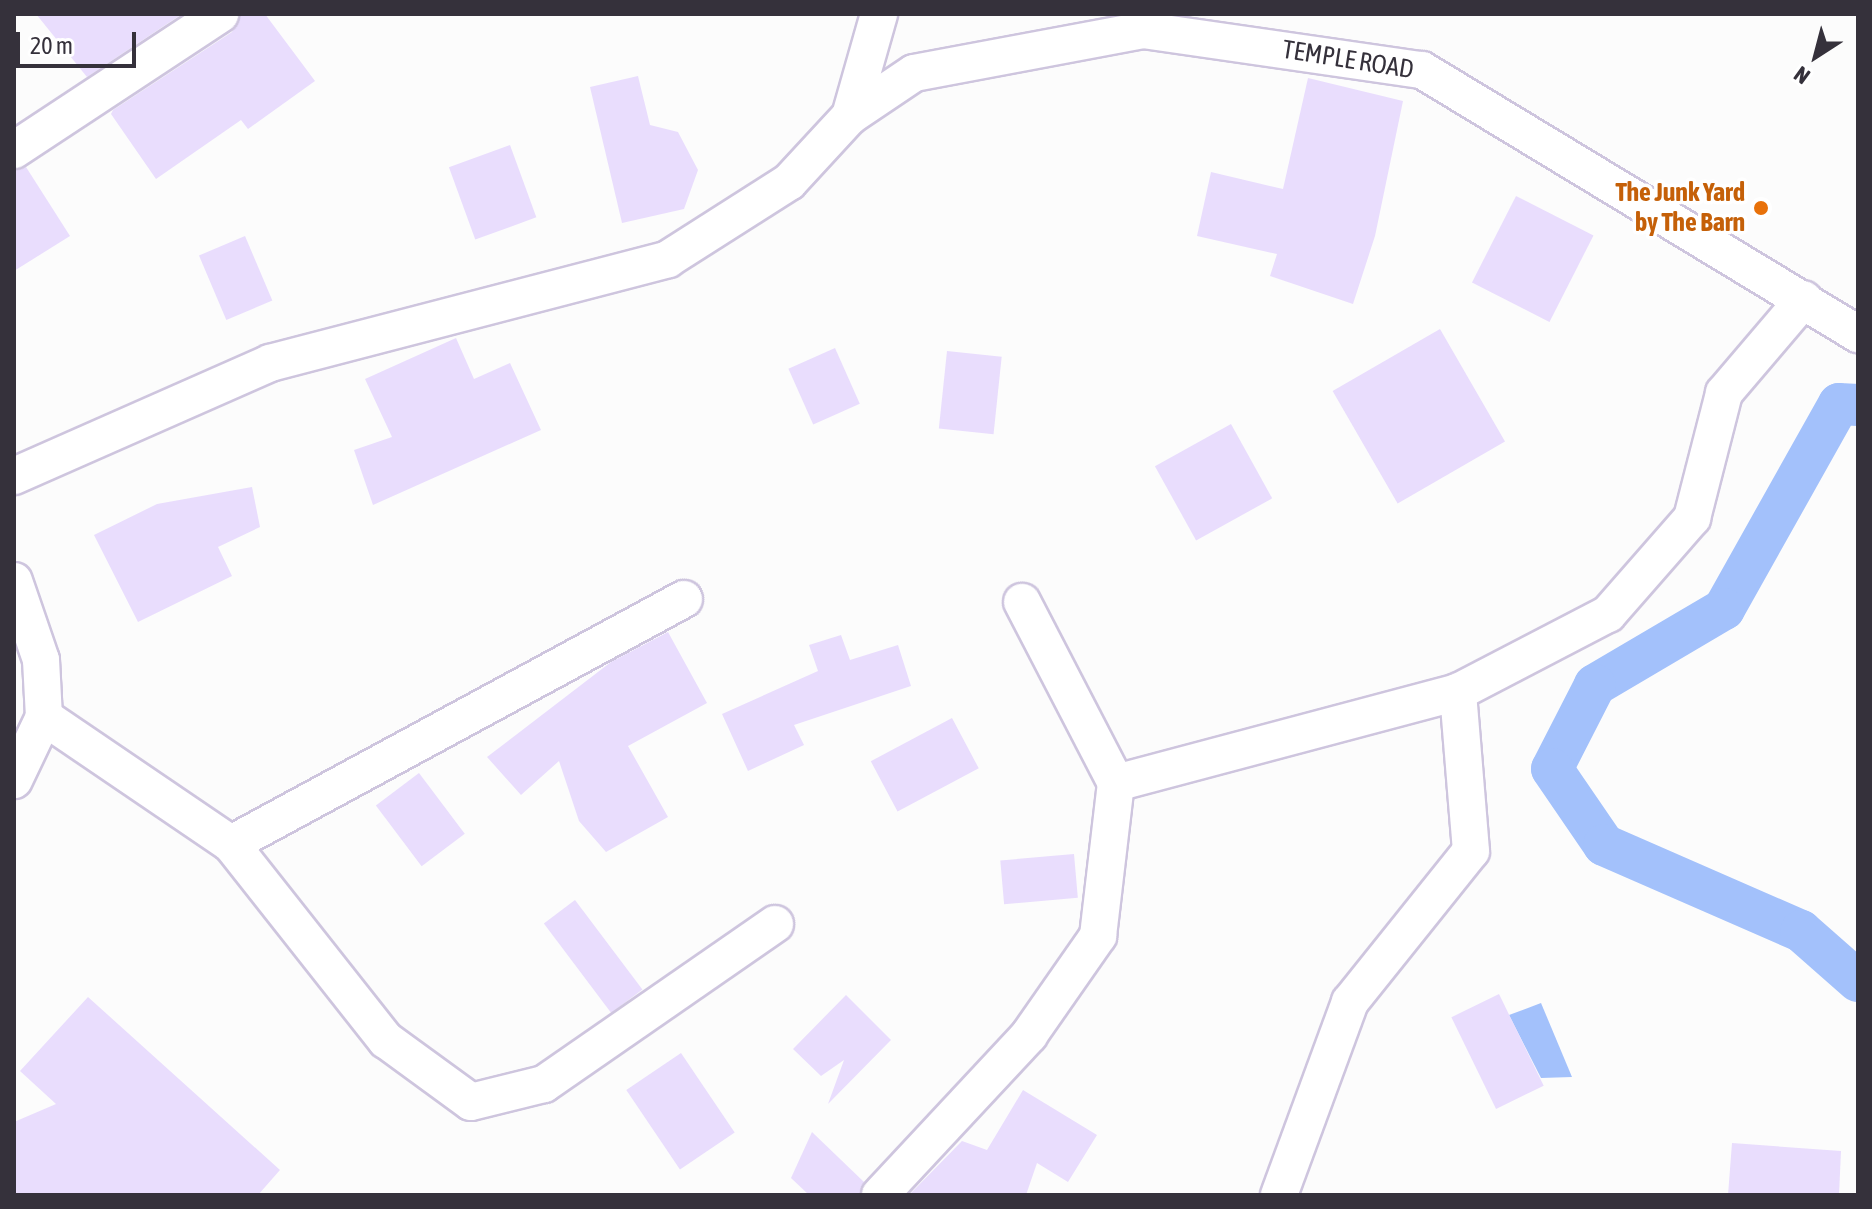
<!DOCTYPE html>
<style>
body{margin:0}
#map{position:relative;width:1872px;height:1209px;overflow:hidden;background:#fcfcfc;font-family:"Asap Condensed",sans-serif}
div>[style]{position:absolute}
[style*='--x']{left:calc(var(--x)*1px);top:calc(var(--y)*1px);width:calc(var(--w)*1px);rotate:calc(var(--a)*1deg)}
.water>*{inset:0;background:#a3c1fb}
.canal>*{height:42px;margin:-21px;padding:0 21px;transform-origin:21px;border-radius:21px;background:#a3c1fb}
.building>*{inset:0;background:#e9ddfd;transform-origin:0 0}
.roads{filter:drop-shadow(2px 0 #cec5de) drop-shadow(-2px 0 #cec5de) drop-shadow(0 2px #cec5de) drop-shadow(0 -2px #cec5de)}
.minor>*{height:36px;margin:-18px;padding:0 18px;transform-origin:18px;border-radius:18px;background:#fff}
.dots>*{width:22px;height:22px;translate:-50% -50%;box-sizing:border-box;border:4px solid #fff;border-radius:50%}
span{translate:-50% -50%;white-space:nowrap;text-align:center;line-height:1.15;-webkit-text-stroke:7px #fff;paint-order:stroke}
.street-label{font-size:26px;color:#35313b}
.food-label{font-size:26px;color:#c56008;font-weight:700}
.right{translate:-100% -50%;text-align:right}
.frame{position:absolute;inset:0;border:16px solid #35313b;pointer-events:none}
.north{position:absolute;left:1776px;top:16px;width:80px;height:80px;-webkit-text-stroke:6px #fff;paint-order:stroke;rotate:216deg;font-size:22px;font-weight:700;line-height:32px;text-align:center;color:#35313b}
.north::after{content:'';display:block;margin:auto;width:28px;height:36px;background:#35313b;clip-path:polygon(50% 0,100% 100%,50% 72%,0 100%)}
.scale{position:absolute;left:16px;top:32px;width:120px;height:36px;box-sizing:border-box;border:4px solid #35313b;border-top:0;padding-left:10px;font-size:24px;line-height:28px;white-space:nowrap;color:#35313b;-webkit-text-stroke:6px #fff;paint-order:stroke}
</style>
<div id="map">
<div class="water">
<i style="clip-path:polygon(1541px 1003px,1572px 1077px,1541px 1078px,1509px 1015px)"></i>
</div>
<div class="canal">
<i style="--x:1858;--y:405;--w:19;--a:-177"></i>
<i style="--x:1839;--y:404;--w:235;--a:119.3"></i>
<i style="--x:1724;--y:609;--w:150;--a:149.5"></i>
<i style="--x:1595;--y:685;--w:94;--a:117.1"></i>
<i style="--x:1552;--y:769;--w:92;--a:55.6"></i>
<i style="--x:1604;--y:845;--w:215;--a:23.6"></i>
<i style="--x:1801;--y:931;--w:76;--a:41.3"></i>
</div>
<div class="building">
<i style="clip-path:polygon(36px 14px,182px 14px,87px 77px)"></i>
<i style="clip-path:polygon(241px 14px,265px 14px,315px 81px,248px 129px,241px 120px,156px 179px,111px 114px,113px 110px,232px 32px)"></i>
<i style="clip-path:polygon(638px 76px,650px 125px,678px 132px,698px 170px,684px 209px,622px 223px,590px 87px)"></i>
<i style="clip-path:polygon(1308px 78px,1403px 101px,1375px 236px,1353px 304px,1270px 276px,1277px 254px,1197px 236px,1211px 172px,1283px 189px)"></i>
<i style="left:510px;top:145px;width:77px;height:65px;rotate:70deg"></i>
<i style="clip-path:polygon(26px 167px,70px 236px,14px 271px,14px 171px)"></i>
<i style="left:1516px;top:196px;width:87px;height:97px;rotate:27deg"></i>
<i style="left:245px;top:236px;width:70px;height:50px;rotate:67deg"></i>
<i style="left:1440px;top:329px;width:130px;height:124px;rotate:60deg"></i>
<i style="clip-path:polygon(456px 338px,474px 379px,510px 363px,541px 430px,373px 505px,354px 450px,392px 437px,365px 379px)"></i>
<i style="left:835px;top:348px;width:61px;height:51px;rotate:66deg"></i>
<i style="left:947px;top:351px;width:55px;height:78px;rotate:6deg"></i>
<i style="left:1231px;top:424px;width:85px;height:87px;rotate:61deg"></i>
<i style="clip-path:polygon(252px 487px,260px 527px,218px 547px,232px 576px,138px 622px,94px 535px,157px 504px)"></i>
<i style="clip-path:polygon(668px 632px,707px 703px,628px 746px,668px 817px,606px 852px,579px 821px,559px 761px,521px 795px,487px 757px,611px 662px)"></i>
<i style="clip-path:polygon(841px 635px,850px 660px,898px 645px,911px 686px,794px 725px,804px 745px,748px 771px,722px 714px,818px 671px,809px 645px)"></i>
<i style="left:952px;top:718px;width:57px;height:92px;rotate:62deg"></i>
<i style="left:419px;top:773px;width:76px;height:54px;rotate:53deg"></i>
<i style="left:1074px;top:854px;width:44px;height:74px;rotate:85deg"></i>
<i style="left:575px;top:900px;width:112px;height:39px;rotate:53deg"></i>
<i style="left:1499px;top:994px;width:102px;height:53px;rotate:64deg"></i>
<i style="clip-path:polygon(846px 995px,891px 1040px,828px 1104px,844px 1060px,821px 1076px,793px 1049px)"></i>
<i style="clip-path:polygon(88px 997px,280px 1170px,258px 1195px,14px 1195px,14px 1122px,56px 1104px,20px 1071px)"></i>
<i style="left:681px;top:1053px;width:96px;height:66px;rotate:56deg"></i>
<i style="clip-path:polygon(1023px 1090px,1097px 1135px,1068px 1182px,1037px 1163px,1026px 1195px,909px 1195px,962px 1141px,987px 1150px)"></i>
<i style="clip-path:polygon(812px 1132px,864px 1182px,860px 1195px,809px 1195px,791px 1178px)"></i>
<i style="clip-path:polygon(1732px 1143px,1841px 1151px,1839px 1195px,1728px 1195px)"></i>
</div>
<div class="roads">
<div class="minor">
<i style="--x:850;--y:116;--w:106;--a:-74.1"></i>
<i style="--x:14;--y:150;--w:247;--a:-33.4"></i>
<i style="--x:14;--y:476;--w:280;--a:-23.8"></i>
<i style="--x:270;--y:363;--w:411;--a:-14.6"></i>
<i style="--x:668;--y:259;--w:143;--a:-32.5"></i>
<i style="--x:789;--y:182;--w:90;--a:-47.3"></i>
<i style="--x:850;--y:116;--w:77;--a:-33.9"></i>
<i style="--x:914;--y:73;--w:233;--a:-10.6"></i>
<i style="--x:1143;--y:30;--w:282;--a:8.2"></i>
<i style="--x:1422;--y:70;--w:510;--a:31.2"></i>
<i style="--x:14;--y:581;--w:83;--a:71.1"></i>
<i style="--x:41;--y:660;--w:57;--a:87"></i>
<i style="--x:44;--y:717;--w:70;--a:115.5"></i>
<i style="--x:44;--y:717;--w:226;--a:34.2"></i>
<i style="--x:231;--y:844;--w:250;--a:51.7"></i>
<i style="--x:386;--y:1040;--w:105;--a:36.1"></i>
<i style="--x:471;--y:1102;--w:75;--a:-13.9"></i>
<i style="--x:544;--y:1084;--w:281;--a:-34.7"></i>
<i style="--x:1116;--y:783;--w:354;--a:-14.9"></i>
<i style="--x:1458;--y:692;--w:169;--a:-27.5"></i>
<i style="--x:1608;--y:614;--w:128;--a:-48.8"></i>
<i style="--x:1692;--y:518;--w:129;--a:-75.6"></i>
<i style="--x:1724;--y:393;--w:123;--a:-49.6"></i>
<i style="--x:231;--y:844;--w:515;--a:-28.41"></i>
<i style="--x:880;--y:1195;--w:219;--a:-47"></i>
<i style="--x:1029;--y:1035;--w:121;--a:-55.1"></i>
<i style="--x:1098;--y:936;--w:154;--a:-83.3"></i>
<i style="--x:1116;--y:783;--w:204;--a:-117.4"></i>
<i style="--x:1279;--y:1195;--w:206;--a:-69.8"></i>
<i style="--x:1350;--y:1002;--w:193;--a:-51.3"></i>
<i style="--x:1471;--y:851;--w:160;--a:-94.7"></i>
</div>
</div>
<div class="dots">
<i style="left:1761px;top:208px;background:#e8710a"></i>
</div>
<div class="street-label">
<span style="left:1348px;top:60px;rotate:9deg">TEMPLE ROAD</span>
</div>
<div class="food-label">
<span class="right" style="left:1745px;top:208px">The Junk Yard<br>by The Barn</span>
</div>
<div class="frame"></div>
<div class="north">N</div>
<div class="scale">20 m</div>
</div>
